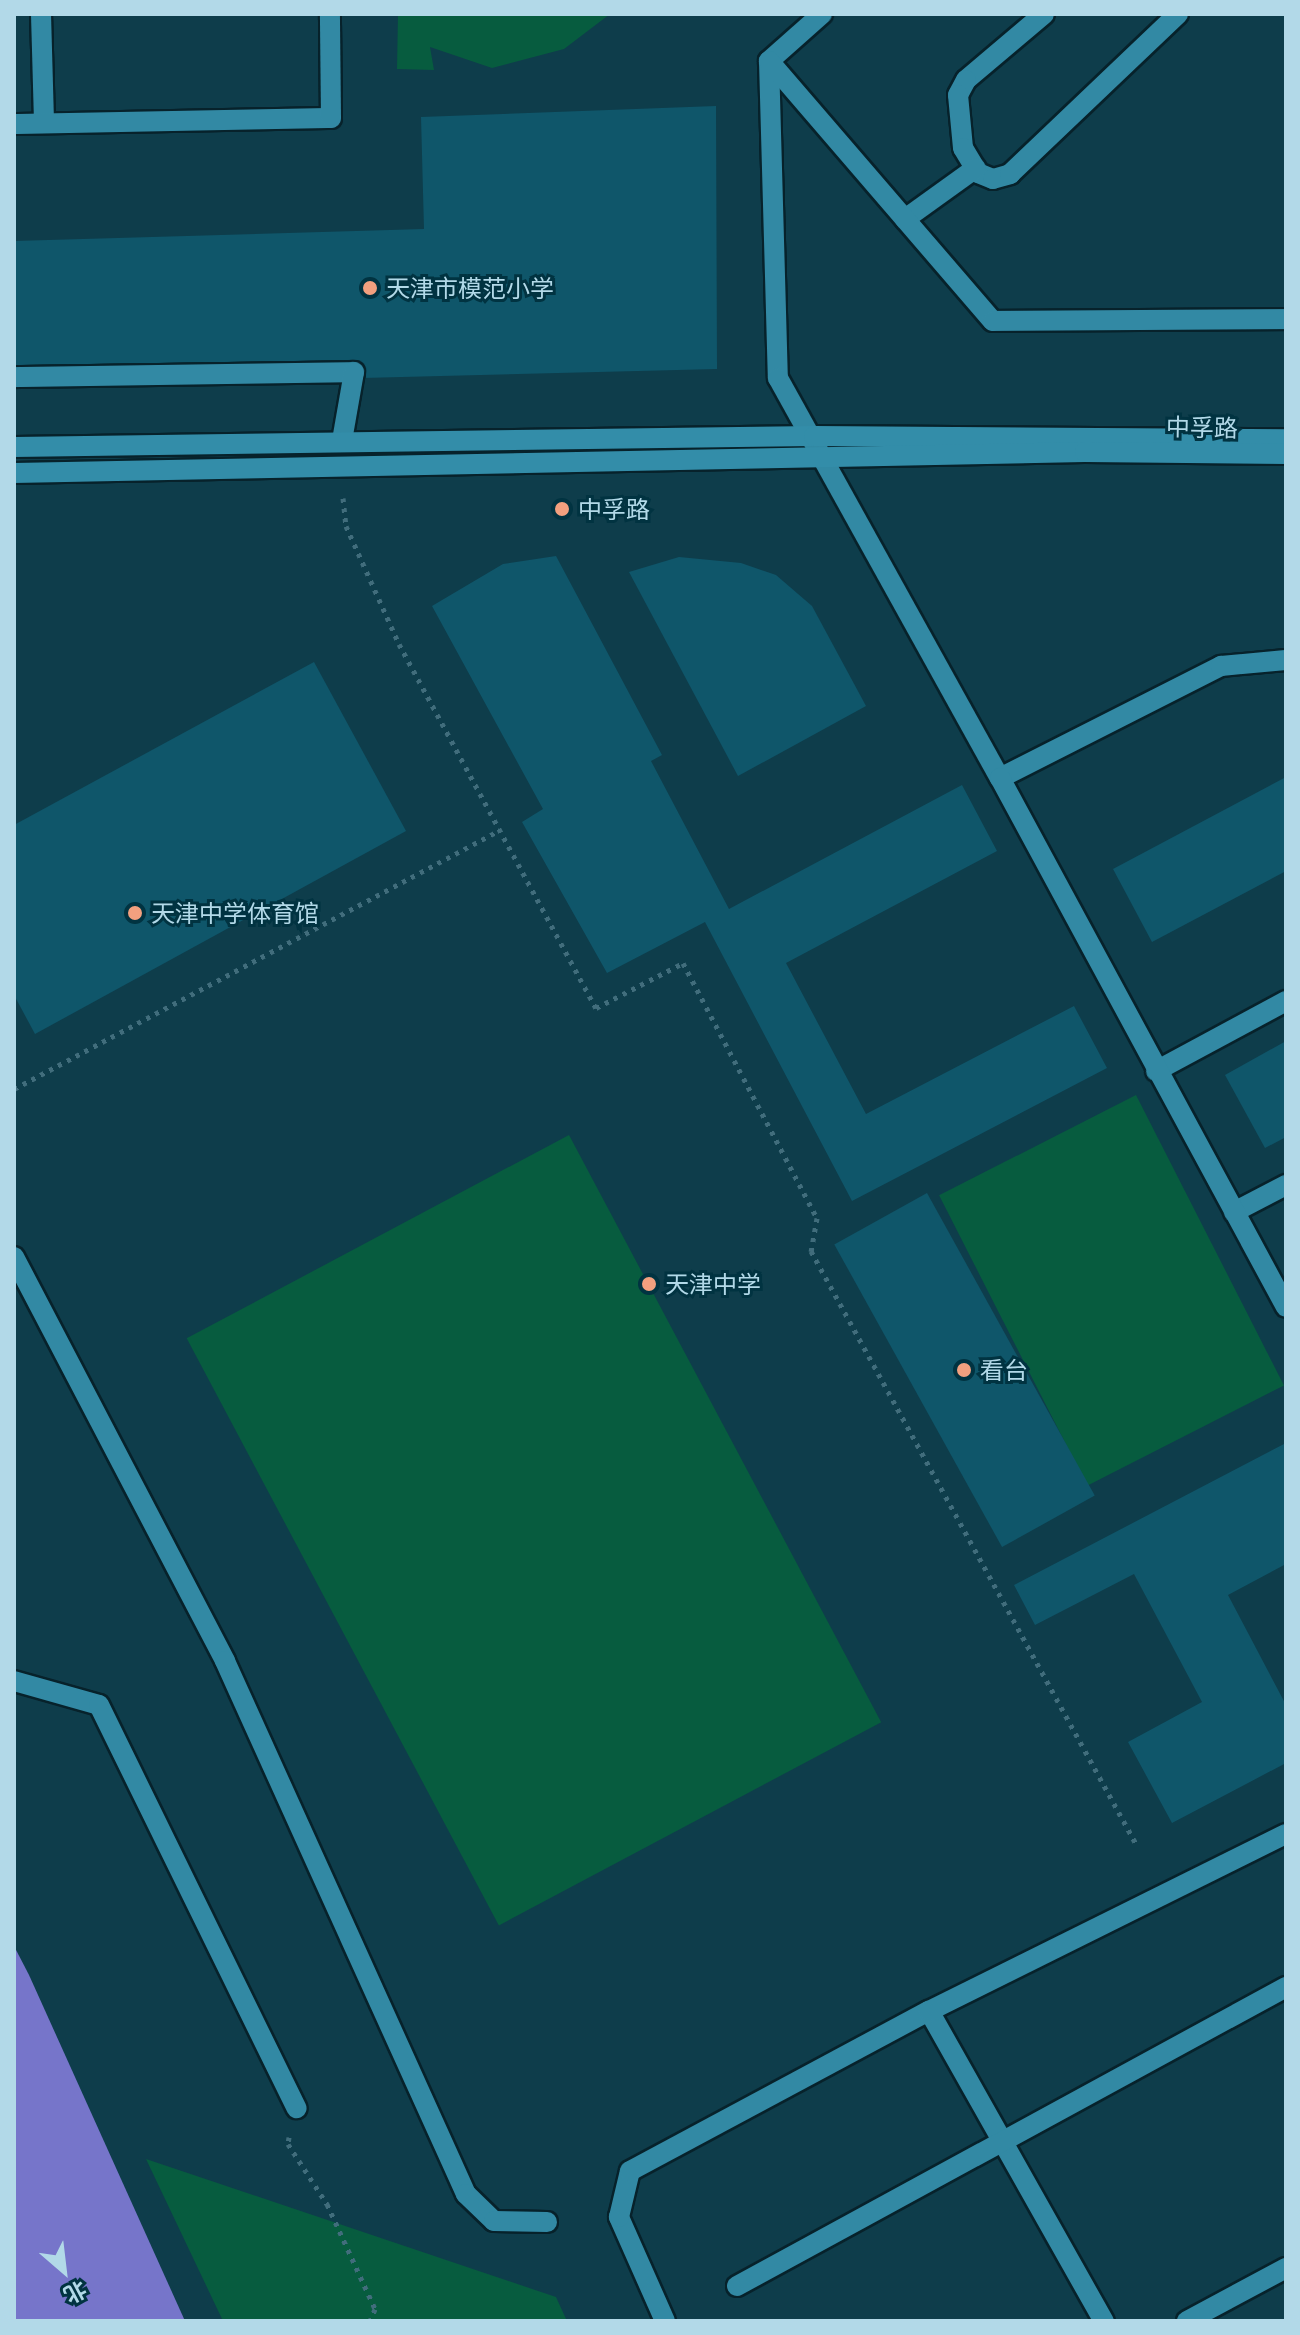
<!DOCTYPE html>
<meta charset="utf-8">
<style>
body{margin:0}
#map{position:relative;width:1300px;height:2335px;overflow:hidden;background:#0e3d4b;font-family:"Golos Text","Noto Sans SC",sans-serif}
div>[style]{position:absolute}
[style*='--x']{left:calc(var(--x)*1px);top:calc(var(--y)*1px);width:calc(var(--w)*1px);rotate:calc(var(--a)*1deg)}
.green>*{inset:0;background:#075c3f;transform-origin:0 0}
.water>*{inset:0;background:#7675ca}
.building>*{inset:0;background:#0f566a;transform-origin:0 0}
.path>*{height:5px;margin-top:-2.5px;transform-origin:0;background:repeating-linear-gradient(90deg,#416d7c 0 4px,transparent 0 10px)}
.roads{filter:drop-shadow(2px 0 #07222b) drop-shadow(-2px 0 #07222b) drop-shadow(0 2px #07222b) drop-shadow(0 -2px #07222b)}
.lane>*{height:20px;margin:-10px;padding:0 10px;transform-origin:10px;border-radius:10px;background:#3289a4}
.street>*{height:20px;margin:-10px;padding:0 10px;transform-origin:10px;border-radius:10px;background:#3289a4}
.secondary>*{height:20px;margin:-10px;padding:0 10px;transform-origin:10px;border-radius:10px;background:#338da9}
.dots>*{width:22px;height:22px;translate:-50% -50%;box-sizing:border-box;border:4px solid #013341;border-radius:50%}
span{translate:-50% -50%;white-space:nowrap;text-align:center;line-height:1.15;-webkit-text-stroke:6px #013341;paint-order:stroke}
.poi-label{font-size:24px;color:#b2d9e8}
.left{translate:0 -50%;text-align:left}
.street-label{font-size:24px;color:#b2d9e8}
.frame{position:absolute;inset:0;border:16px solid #b2d9e8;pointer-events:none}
.north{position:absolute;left:24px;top:2231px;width:80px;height:80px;-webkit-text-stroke:6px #013341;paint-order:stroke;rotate:152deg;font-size:22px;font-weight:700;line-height:32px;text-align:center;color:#b2d9e8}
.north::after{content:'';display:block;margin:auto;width:28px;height:36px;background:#b2d9e8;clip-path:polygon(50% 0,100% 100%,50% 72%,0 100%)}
</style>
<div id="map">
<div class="green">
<i style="clip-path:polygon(398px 14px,610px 14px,564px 49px,492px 68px,430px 47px,434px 70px,397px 69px)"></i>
<i style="left:1136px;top:1095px;width:326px;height:221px;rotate:63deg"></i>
<i style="left:569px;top:1135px;width:665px;height:433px;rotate:62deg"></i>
<i style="clip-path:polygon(146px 2159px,556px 2297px,567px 2321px,223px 2321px)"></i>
</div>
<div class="water">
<i style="clip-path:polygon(14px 1946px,29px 1975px,185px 2321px,14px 2321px)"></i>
</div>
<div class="building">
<i style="clip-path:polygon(716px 106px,717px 369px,14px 387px,14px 241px,424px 229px,421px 117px)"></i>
<i style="clip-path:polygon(556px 556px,662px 755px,651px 761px,729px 909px,962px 785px,997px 851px,786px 963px,866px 1114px,1074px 1006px,1107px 1068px,852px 1201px,705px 922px,607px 973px,522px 822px,543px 809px,432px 606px,503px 564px)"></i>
<i style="clip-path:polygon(679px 557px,741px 563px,776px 575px,812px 606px,866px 706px,738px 776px,629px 572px)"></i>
<i style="clip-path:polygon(314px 662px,406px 831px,35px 1034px,14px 995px,14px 825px)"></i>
<i style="clip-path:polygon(1286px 777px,1286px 871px,1152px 942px,1113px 869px)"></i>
<i style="clip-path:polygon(1286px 1041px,1286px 1137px,1265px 1148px,1225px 1075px)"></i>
<i style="left:927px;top:1193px;width:346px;height:106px;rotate:61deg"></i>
<i style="clip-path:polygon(1284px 1444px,1286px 1564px,1228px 1595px,1286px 1705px,1286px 1763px,1172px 1823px,1128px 1742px,1202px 1702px,1134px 1574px,1035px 1625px,1014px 1585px)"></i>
</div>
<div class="path">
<i style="--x:343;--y:498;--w:28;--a:84"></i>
<i style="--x:346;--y:526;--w:129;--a:65.8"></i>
<i style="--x:399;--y:644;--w:414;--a:61.6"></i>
<i style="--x:596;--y:1008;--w:98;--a:-27.3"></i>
<i style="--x:683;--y:963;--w:288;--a:62.3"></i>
<i style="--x:817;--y:1218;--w:34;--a:100"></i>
<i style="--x:811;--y:1251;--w:676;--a:61.27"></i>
<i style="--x:14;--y:1089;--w:551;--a:-28.05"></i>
<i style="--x:289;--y:2137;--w:7;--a:98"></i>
<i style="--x:288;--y:2144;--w:72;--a:57"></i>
<i style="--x:327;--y:2204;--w:115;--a:65.4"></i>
<i style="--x:375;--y:2309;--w:13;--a:113"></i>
</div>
<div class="roads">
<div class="lane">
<i style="--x:41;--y:14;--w:109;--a:88.4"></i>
<i style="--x:1044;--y:14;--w:102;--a:139.8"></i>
<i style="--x:966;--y:80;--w:17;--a:118"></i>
<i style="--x:958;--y:95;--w:53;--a:84.6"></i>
<i style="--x:963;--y:148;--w:29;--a:59"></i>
<i style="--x:978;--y:173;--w:16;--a:22"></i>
<i style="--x:993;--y:179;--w:18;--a:-16"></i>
<i style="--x:1010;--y:174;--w:232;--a:-43.6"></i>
<i style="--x:14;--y:124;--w:317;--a:-1.1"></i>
<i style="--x:331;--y:118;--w:104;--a:-90.6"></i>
<i style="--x:905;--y:219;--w:87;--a:-35.7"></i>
<i style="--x:14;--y:377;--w:340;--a:-0.8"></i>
<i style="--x:354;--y:372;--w:70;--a:99.9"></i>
<i style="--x:1156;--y:1071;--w:148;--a:-28.3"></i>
<i style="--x:1234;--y:1212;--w:59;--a:-27.4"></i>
<i style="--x:14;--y:1681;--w:88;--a:15.8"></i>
<i style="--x:99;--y:1705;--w:449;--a:63.9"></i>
<i style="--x:929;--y:2011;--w:356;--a:60.6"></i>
<i style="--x:737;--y:2286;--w:625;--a:-28.57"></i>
<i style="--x:1187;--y:2321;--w:112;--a:-28.2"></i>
</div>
<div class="street">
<i style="--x:822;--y:14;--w:71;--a:138.4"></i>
<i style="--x:769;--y:61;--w:317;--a:88.4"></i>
<i style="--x:778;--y:378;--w:457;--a:61"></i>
<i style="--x:1000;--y:778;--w:248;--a:-26.9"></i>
<i style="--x:1221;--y:666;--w:65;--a:-5.3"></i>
<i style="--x:769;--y:61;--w:343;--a:49.3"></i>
<i style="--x:993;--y:321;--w:293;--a:-0.4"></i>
<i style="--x:1000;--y:778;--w:601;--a:61.6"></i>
<i style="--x:14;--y:1257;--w:456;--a:62.4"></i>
<i style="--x:225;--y:1661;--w:585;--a:65.67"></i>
<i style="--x:466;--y:2194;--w:39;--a:44"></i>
<i style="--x:494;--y:2221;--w:53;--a:1.1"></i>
<i style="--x:665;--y:2321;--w:114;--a:-113.9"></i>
<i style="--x:619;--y:2217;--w:47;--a:-76.6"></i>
<i style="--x:630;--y:2171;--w:339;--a:-28.2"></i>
<i style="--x:929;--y:2011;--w:398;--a:-26.4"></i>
</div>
<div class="secondary">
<i style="--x:14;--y:447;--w:800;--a:-0.79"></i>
<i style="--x:814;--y:436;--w:472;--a:0.4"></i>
<i style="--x:14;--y:473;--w:1071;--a:-1.12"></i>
<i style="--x:1085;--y:452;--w:201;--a:0.6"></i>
</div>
</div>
<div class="dots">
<i style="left:370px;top:288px;background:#f2a07f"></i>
<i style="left:562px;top:509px;background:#f2a07f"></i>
<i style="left:135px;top:913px;background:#f2a07f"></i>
<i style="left:649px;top:1284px;background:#f2a07f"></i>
<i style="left:964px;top:1370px;background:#f2a07f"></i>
</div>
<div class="poi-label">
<span class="left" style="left:386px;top:288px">天津市模范小学</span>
<span class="left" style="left:578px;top:509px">中孚路</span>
<span class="left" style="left:151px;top:913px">天津中学体育馆</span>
<span class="left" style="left:665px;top:1284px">天津中学</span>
<span class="left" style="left:980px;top:1370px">看台</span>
</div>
<div class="street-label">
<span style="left:1202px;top:427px;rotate:1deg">中孚路</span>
</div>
<div class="frame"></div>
<div class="north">北</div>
</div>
